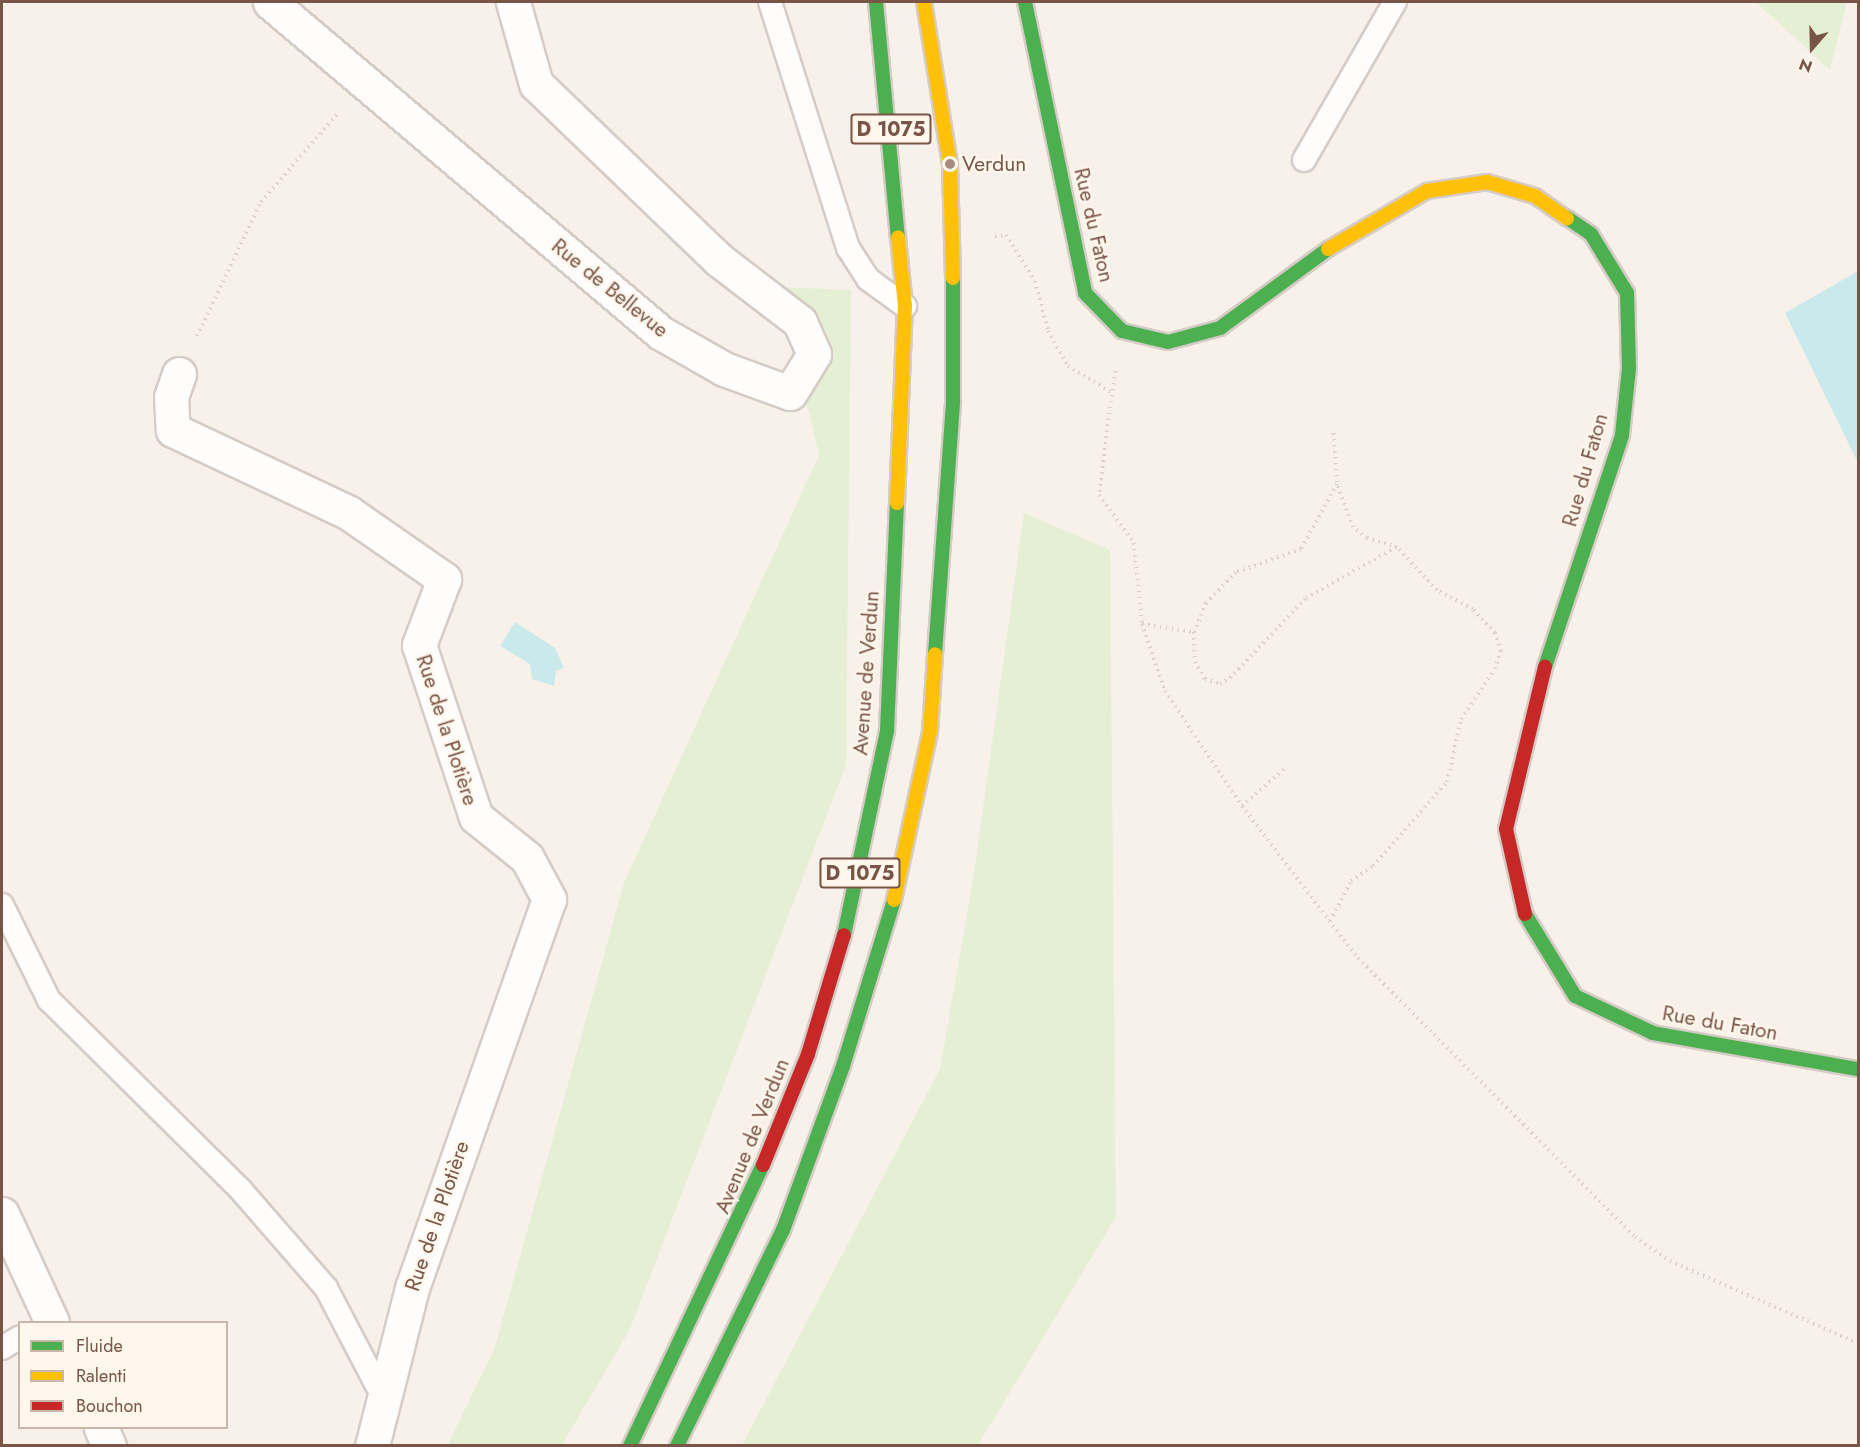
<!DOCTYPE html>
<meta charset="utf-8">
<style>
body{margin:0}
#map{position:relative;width:1860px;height:1447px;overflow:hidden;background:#f8f1ea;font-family:Jost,sans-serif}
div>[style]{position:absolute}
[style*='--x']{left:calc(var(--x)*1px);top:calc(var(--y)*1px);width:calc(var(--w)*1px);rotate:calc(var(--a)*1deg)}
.green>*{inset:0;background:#e5efd3}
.water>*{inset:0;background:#cae9ea}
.path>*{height:4px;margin-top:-2px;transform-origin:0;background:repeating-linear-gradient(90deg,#dbd0cc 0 1.5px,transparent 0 6px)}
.roads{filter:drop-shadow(2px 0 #d6ccc6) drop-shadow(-2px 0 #d6ccc6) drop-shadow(0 2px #d6ccc6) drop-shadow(0 -2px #d6ccc6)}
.lane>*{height:22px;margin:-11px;padding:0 11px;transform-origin:11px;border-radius:11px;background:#fefdfc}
.street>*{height:33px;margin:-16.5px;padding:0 16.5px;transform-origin:16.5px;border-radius:16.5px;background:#fefdfc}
.fast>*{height:14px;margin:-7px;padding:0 7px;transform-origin:7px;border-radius:7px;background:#4caf50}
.slow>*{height:14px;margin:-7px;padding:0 7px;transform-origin:7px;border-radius:7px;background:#ffc107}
.jam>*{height:14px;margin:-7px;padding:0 7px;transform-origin:7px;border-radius:7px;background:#c62828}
.dots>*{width:16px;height:16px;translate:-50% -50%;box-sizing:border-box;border:3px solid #fff6ec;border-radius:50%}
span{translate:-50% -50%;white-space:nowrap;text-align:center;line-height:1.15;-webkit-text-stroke:4.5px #fff6ec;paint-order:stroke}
.shield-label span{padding:2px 4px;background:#fff6ec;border:2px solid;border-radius:4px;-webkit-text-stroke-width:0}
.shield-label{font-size:20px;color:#795547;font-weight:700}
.poi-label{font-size:21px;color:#795547}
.left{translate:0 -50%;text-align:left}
.street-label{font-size:21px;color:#795547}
.frame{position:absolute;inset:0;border:3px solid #795547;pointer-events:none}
.legend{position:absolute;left:18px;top:1321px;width:210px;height:108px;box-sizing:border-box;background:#fff6ec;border:2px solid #c9b6aa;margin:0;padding:8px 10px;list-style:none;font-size:18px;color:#795547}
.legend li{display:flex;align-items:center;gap:12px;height:30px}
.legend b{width:30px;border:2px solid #c9b6aa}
.north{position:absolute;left:1782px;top:18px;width:60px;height:60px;-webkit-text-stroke:4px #fff6ec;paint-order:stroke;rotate:200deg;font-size:16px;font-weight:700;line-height:24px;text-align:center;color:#795547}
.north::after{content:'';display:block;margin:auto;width:21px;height:27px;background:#795547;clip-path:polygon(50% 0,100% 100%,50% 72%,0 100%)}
</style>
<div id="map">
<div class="green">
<i style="clip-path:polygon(1756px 2px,1847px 2px,1830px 70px)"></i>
<i style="clip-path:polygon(780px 287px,851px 290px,846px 765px,630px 1329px,562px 1445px,447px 1446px,494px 1350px,624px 883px,819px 455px)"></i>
<i style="clip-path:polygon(1024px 513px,1110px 550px,1116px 1217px,978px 1445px,742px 1445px,940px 1069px,974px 873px)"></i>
</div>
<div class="water">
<i style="clip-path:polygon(1858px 271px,1858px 463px,1785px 313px)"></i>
<i style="clip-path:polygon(515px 622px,555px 648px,564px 668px,556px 671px,554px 686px,532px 679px,530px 664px,500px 646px)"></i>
</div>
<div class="path">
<i style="--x:995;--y:236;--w:11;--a:-5"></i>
<i style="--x:1006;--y:235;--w:54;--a:57.8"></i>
<i style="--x:1035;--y:281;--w:52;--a:75.4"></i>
<i style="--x:1048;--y:331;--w:40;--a:60.3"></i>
<i style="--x:1068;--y:366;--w:50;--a:31.2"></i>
<i style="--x:197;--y:336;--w:148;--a:-64.5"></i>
<i style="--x:261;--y:202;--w:116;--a:-49.2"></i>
<i style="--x:1115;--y:371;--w:125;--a:97.4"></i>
<i style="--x:1099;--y:495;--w:59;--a:53.9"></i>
<i style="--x:1134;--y:543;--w:81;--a:84.4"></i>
<i style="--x:1142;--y:624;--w:71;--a:71.1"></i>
<i style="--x:1165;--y:691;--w:138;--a:56.2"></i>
<i style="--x:1242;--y:806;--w:191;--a:52.7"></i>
<i style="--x:1358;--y:958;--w:393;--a:45.2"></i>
<i style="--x:1635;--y:1237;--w:42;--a:34.4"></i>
<i style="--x:1670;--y:1261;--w:205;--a:23.6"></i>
<i style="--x:1334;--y:433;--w:51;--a:86.6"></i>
<i style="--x:1337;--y:484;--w:74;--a:119"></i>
<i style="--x:1301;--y:549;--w:69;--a:160.5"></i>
<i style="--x:1236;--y:572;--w:43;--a:134.1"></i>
<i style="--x:1206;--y:603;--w:31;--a:112"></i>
<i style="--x:1194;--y:632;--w:30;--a:88"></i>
<i style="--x:1195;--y:662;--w:20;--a:60"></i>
<i style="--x:1205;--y:679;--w:16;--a:18"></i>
<i style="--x:1220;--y:684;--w:12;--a:-31"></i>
<i style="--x:1230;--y:678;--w:110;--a:-46.5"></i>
<i style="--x:1306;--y:598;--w:104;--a:-29.3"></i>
<i style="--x:1397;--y:547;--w:31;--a:-163"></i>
<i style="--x:1367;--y:538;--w:18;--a:-142"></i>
<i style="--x:1353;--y:527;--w:46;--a:-110.4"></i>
<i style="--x:1142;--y:624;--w:53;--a:8.7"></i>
<i style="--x:1242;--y:806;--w:56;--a:-41.4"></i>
<i style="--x:1330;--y:921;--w:45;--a:-62.3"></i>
<i style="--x:1351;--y:881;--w:27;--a:-34"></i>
<i style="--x:1373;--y:866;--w:112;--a:-48.6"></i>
<i style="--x:1447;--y:782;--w:65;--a:-77.5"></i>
<i style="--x:1461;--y:719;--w:60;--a:-55.8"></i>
<i style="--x:1495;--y:669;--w:19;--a:-72"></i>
<i style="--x:1501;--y:651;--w:19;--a:-108"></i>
<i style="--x:1495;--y:633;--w:33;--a:-133"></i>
<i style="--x:1473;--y:609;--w:41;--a:-152.2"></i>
<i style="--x:1437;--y:590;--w:59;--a:-132.9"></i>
</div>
<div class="roads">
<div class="lane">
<i style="--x:770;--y:2;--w:258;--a:72.4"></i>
<i style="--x:848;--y:248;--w:37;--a:57"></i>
<i style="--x:868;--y:279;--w:46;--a:36.1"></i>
<i style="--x:1304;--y:160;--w:182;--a:-60.1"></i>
<i style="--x:2;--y:905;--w:106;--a:63.7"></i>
<i style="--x:49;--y:1000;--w:269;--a:44.7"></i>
<i style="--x:240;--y:1189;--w:131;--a:49"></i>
<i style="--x:326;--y:1288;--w:123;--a:62.4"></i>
<i style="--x:2;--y:1348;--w:21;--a:-31"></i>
</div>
<div class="street">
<i style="--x:270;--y:2;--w:512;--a:40.25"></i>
<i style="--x:661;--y:333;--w:73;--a:29.7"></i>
<i style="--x:724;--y:369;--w:70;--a:20"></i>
<i style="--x:790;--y:393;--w:46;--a:-58.4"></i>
<i style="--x:814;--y:354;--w:35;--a:-114"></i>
<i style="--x:800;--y:322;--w:103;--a:-142.5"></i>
<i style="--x:718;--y:259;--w:252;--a:-136.1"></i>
<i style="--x:536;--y:84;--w:85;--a:-105.7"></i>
<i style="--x:179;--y:374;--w:24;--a:109"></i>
<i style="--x:171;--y:397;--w:33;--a:87"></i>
<i style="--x:173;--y:430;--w:195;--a:25.2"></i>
<i style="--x:349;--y:513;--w:116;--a:34.8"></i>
<i style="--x:444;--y:579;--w:71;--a:110.7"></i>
<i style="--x:419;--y:645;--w:181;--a:71.7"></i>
<i style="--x:476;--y:817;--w:65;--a:38.8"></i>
<i style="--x:527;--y:858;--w:47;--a:61.8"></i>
<i style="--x:549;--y:899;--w:412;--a:109.4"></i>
<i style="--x:412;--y:1288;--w:163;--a:104.2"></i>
<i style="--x:2;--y:1214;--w:119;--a:65.2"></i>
<i style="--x:101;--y:1428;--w:20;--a:66"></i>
</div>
<div class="fast">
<i style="--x:876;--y:2;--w:236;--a:84.7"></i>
<i style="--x:1025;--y:2;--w:297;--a:78.3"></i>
<i style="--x:1085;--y:293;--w:53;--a:45.8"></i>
<i style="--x:1122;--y:331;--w:47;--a:13.4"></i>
<i style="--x:1168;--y:342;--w:54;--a:-15.1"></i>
<i style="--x:1220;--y:328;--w:134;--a:-36.2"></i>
<i style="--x:935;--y:654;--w:254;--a:-85.9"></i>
<i style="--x:953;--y:401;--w:123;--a:-90"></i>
<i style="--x:1545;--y:667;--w:244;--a:-71.6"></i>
<i style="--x:1622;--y:435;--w:67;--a:-84"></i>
<i style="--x:1629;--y:368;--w:75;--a:-91.5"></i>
<i style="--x:1627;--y:293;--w:69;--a:-121.4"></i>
<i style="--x:1591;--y:234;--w:29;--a:-146"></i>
<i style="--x:1525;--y:914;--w:96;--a:58.6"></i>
<i style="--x:1575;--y:996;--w:86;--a:25.4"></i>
<i style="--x:1653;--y:1033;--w:208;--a:10"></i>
<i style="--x:844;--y:935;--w:208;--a:-78.1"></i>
<i style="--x:887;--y:731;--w:228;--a:-87.5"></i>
<i style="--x:630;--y:1446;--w:311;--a:-64.7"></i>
<i style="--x:677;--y:1446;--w:241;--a:-63.9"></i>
<i style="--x:783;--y:1230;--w:175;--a:-69.9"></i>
<i style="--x:843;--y:1066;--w:174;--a:-72.9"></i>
</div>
<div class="slow">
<i style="--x:924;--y:2;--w:164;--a:80.9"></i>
<i style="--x:950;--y:164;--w:114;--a:88.5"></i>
<i style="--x:1328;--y:249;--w:115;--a:-30.4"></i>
<i style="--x:1427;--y:191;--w:61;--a:-8.5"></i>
<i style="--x:1487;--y:182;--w:50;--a:16.3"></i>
<i style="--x:1535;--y:196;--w:39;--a:35"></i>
<i style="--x:897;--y:503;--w:197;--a:-87.7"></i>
<i style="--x:905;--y:306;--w:69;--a:-95.8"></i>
<i style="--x:894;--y:900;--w:172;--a:-77.9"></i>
<i style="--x:930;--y:732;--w:78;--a:-86.3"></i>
</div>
<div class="jam">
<i style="--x:1525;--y:914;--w:87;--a:-102.6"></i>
<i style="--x:1506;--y:829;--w:167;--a:-76.5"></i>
<i style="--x:763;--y:1165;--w:120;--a:-67.9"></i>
<i style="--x:808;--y:1054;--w:124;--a:-73.2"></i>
</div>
</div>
<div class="dots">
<i style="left:950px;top:164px;background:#a58c80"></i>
</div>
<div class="shield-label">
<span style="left:891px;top:129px">D 1075</span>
<span style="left:860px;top:873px">D 1075</span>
</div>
<div class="poi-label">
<span class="left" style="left:962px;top:164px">Verdun</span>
</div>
<div class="street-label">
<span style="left:1094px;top:225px;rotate:77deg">Rue du Faton</span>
<span style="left:610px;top:288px;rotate:39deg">Rue de Bellevue</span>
<span style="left:1585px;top:470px;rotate:-74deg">Rue du Faton</span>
<span style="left:866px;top:673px;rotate:-86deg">Avenue de Verdun</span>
<span style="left:447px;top:730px;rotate:72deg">Rue de la Plotière</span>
<span style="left:1720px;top:1023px;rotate:10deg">Rue du Faton</span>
<span style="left:752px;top:1136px;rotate:-68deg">Avenue de Verdun</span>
<span style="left:437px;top:1216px;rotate:-71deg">Rue de la Plotière</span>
</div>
<div class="frame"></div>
<ul class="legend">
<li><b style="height:8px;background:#4caf50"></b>Fluide</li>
<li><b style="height:8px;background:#ffc107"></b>Ralenti</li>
<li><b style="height:8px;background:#c62828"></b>Bouchon</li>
</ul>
<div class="north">N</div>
</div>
